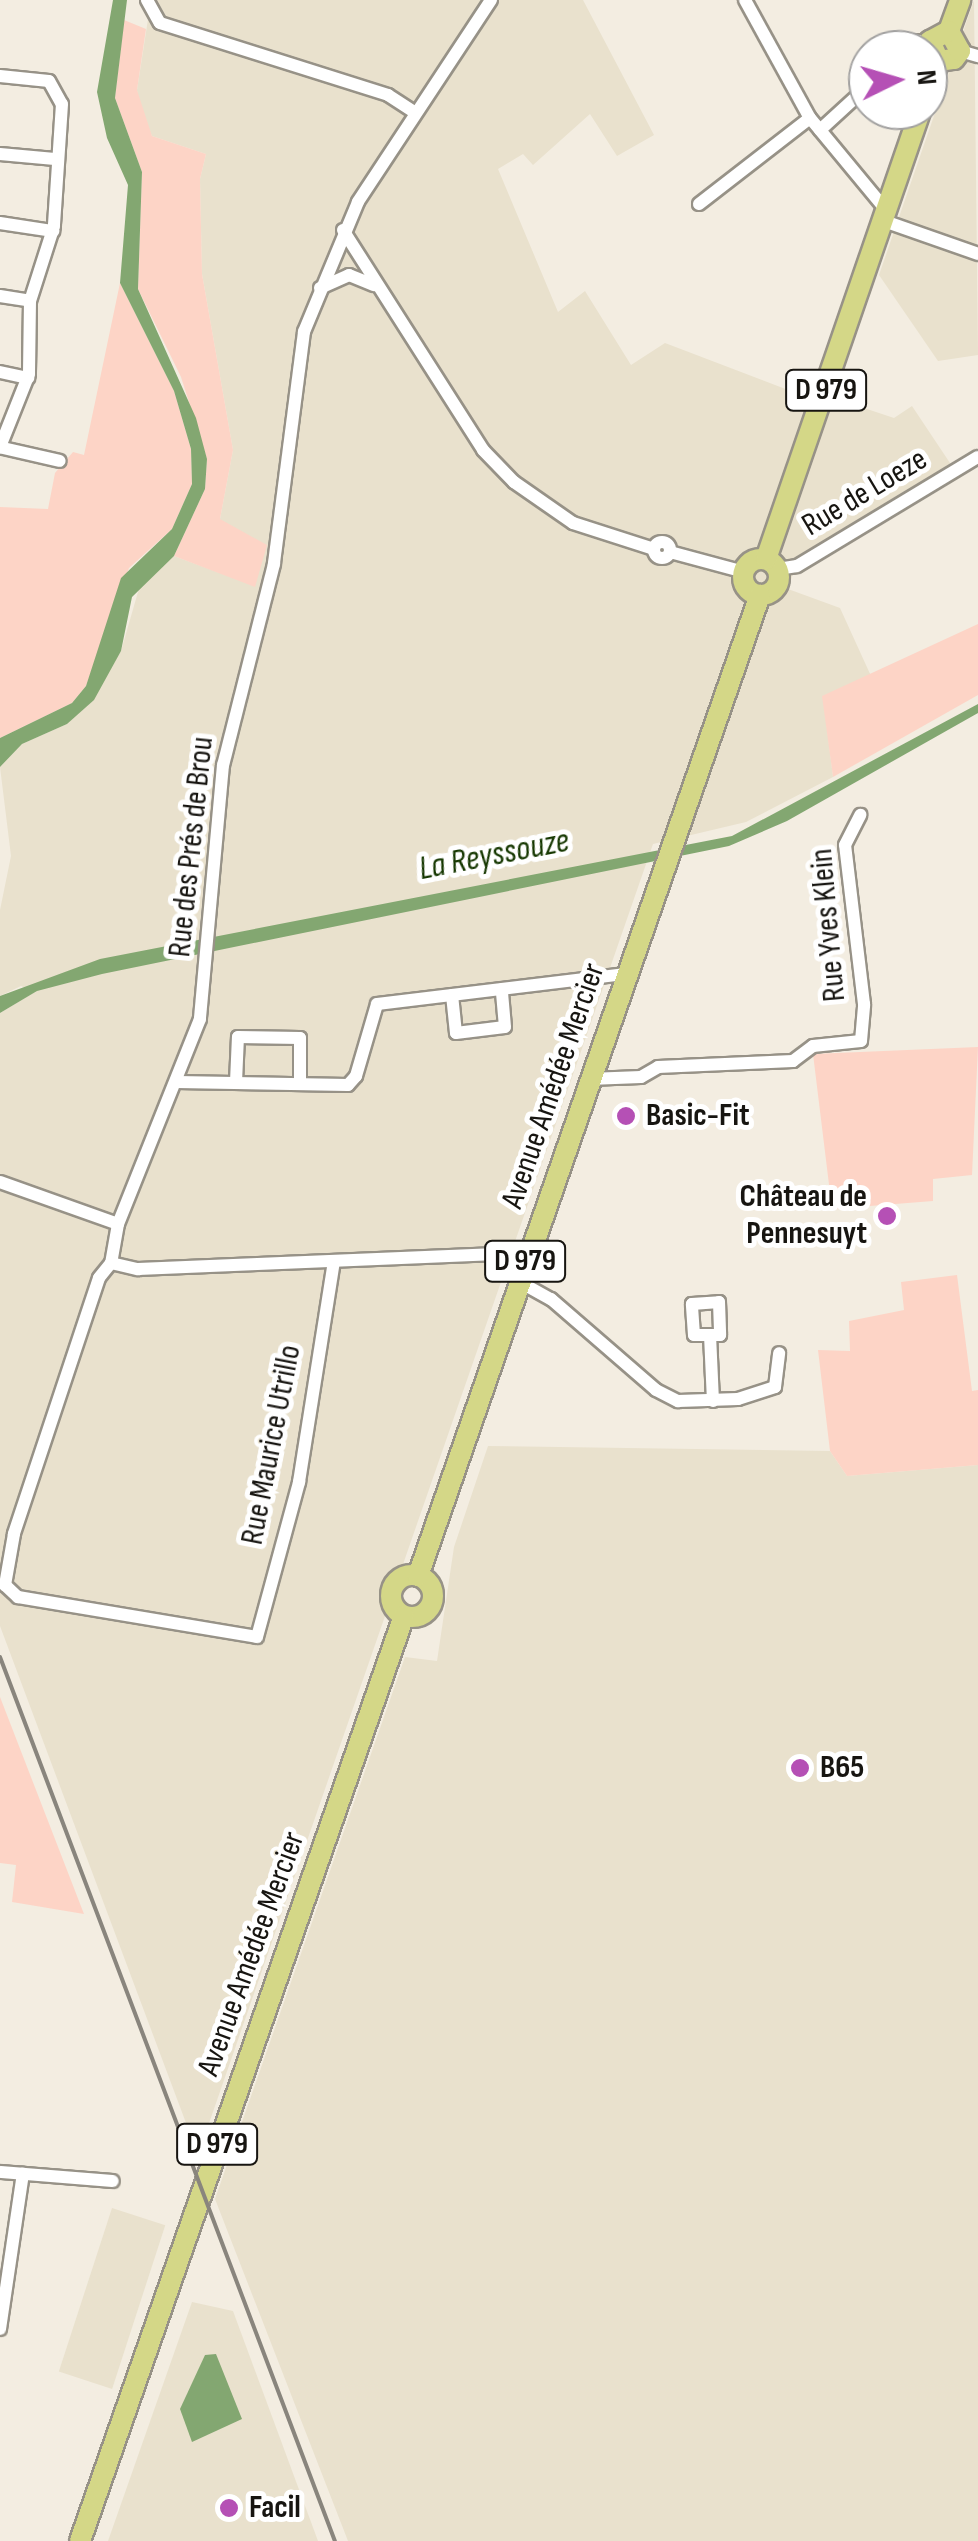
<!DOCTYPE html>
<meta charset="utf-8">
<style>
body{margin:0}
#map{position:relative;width:978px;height:2541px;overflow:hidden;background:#f3ede1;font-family:"Sofia Sans Condensed",sans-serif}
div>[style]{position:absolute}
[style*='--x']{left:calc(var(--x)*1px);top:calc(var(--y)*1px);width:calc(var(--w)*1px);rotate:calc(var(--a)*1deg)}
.built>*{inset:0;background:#e9e1cd;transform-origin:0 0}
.green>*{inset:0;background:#fdd4c6}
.water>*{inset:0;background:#83a771}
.roads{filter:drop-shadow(2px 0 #979287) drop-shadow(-2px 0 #979287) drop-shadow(0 2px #979287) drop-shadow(0 -2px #979287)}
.street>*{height:12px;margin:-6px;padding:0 6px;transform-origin:6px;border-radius:6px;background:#fff}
.street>.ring{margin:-6px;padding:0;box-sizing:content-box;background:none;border:12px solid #fff;border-radius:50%}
.primary>*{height:20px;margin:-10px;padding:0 10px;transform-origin:10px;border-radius:10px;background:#d4d787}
.primary>.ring{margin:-10px;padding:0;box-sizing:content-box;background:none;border:20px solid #d4d787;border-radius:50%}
.rail>*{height:4px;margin:-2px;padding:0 2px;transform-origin:2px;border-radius:2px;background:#89857d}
.dots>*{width:28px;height:28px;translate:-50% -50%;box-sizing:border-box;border:5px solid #fff;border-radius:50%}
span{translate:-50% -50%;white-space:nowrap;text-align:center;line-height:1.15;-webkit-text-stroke:10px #fff;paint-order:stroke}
.shield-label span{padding:2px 8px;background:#fff;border:2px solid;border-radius:8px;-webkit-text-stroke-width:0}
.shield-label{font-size:30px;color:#171511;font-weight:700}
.street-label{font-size:32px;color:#171511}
.poi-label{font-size:32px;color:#171511;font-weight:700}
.left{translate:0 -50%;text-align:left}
.right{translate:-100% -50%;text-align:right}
.water-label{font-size:35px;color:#153700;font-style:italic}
.north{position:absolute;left:848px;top:30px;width:100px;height:100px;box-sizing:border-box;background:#fff;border:2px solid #a2a1a0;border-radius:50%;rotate:85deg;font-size:28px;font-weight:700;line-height:40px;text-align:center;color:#171511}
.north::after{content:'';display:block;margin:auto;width:35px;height:45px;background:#b550b5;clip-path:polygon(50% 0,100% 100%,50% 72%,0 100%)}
</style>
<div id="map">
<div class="built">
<i style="clip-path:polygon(151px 0,583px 0,654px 135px,617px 156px,590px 114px,533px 165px,523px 154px,498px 169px,558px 312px,585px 291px,631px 365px,665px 343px,809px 398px,837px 399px,894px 418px,912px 406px,952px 466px,799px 555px,788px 589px,840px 608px,871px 676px,823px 696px,833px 777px,746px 822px,653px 844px,198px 2155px,0 1626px,0 1013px,35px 992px,21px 986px,0 996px,0 910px,11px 856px,0 767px,22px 744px,67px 724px,121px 651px,140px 585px,174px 556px,255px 586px,220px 519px,233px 450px,202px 274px,200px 179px,206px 154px,152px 136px,140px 110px,137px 90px)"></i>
<i style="clip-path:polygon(974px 0,978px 355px,938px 361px,879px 275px)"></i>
<i style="clip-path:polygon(488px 1446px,830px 1451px,847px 1476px,978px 1465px,978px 2541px,348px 2541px,215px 2199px,405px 1657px,437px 1661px,454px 1547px)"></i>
<i style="left:112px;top:2208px;width:56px;height:172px;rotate:18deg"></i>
<i style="clip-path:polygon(192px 2302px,233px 2311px,318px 2541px,108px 2541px)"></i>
</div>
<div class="green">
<i style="clip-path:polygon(124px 20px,146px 29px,137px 90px,152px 136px,206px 154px,200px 179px,202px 274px,233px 450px,220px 519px,267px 545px,255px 587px,174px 556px,205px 489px,207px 459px,181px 377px,138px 289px,142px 172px,115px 98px)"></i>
<i style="clip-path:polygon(120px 283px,174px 391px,191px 449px,192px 484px,172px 529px,129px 568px,86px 686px,72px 703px,0 738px,0 507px,48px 509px,55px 473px,73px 452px,84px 455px)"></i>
<i style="clip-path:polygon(978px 624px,978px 695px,833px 777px,822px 696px)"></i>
<i style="clip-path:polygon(978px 1047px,972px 1175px,933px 1179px,933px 1201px,832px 1209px,813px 1054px)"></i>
<i style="clip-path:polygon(957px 1275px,972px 1391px,978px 1390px,978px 1465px,847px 1476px,830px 1451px,818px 1350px,850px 1351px,849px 1321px,904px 1310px,901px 1282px)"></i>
<i style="clip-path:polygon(0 1697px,84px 1914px,12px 1902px,16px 1865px,0 1863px)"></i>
</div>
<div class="water">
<i style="clip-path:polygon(113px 0,127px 0,115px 98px,142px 172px,138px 289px,196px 418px,207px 459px,205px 489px,174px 556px,132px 597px,121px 651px,94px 700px,67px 724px,22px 744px,0 767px,0 738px,72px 703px,86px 686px,121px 578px,172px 529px,192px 484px,191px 449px,174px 391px,120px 283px,128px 185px,107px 138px,97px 92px)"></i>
<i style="clip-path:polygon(978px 704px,978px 713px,787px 821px,729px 846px,102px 974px,37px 991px,0 1013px,0 996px,100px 959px,732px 836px)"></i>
<i style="clip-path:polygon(216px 2354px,242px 2419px,192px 2442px,180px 2409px,205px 2355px)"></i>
</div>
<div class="roads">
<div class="street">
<i style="--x:147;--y:0;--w:26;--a:61"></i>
<i style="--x:160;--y:23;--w:239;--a:17.5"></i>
<i style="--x:388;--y:95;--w:33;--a:33"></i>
<i style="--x:491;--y:0;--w:242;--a:123.4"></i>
<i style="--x:358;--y:202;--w:141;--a:112.6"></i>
<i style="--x:304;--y:332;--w:234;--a:97.4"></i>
<i style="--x:274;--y:564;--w:207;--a:104.2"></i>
<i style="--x:223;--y:765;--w:255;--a:95.2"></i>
<i style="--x:200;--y:1019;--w:221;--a:111.8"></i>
<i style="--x:118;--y:1224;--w:40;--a:100"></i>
<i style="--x:111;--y:1263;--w:28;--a:13"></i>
<i style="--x:138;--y:1269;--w:389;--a:-2.4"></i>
<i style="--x:745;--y:0;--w:135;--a:61.2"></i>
<i style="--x:810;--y:118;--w:121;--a:50.4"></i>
<i style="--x:907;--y:50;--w:14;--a:-39"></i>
<i style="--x:918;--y:41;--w:12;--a:20"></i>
<i style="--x:960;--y:51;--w:19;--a:16"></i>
<i style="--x:0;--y:76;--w:49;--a:5.8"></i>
<i style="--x:49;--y:81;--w:26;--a:61"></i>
<i style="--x:62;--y:104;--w:122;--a:93.8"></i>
<i style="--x:54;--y:226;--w:79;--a:107.7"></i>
<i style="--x:30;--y:301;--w:73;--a:90.8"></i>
<i style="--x:29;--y:374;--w:79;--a:111.7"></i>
<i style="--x:820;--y:130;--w:65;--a:-42.5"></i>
<i style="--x:0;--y:154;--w:55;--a:5.2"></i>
<i style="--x:699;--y:204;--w:140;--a:-37.8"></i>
<i style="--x:884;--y:221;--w:100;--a:19.3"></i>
<i style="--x:0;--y:223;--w:54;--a:8.6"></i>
<i style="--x:343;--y:230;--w:261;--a:57.5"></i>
<i style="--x:483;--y:450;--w:45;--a:45.9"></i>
<i style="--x:514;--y:482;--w:72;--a:34.8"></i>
<i style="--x:573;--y:523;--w:85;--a:17.8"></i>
<i style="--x:320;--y:288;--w:32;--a:-24"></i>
<i style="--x:349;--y:275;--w:27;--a:22"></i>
<i style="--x:0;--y:296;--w:30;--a:9"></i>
<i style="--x:0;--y:372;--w:29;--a:12"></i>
<i style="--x:3;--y:448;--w:58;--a:12.8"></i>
<i class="ring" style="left:654px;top:542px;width:4px;height:4px"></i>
<i style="--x:670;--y:552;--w:77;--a:15.1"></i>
<i style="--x:778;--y:569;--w:19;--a:-9"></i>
<i style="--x:797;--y:566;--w:211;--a:-31.1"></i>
<i style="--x:452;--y:995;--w:38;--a:84"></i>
<i style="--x:456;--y:1033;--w:49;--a:-7"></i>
<i style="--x:505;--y:1027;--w:38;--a:-95"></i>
<i style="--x:589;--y:1079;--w:52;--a:-2.2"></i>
<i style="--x:641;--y:1077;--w:20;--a:-30"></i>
<i style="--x:658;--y:1067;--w:135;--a:-2.5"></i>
<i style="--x:793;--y:1061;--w:25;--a:-37"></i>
<i style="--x:813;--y:1046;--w:48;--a:-5.9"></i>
<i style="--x:861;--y:1041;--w:37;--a:-85"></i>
<i style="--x:864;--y:1004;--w:160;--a:-96.8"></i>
<i style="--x:845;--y:845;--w:34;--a:-63"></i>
<i style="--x:177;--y:1082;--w:171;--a:1"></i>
<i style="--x:348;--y:1085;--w:12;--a:-48"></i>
<i style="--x:356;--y:1076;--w:75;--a:-73.7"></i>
<i style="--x:377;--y:1004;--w:249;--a:-6.9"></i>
<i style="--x:236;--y:1082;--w:45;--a:-87.5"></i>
<i style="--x:238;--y:1037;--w:62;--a:0.9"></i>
<i style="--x:300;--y:1038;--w:46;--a:90"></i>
<i style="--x:0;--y:1182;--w:125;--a:19.6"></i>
<i style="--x:111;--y:1263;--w:19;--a:129"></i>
<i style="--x:99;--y:1278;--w:270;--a:108.4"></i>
<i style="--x:14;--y:1534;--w:52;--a:100"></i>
<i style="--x:5;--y:1585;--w:18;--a:43"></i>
<i style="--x:18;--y:1597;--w:242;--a:9.5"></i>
<i style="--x:257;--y:1637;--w:161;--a:-74.8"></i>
<i style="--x:299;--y:1482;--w:223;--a:-81"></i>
<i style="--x:518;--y:1281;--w:38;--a:29"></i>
<i style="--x:551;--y:1299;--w:139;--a:40.9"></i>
<i style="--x:656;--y:1390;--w:25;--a:27"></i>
<i style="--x:678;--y:1401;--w:60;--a:-1.9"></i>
<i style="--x:738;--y:1399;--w:39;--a:-18"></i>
<i style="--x:775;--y:1387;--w:34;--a:-83"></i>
<i style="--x:710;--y:1335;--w:16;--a:180"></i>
<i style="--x:694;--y:1335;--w:31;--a:-94"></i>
<i style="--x:692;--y:1304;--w:27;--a:-4"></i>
<i style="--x:719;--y:1302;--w:33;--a:88"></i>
<i style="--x:720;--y:1335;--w:10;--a:180"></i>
<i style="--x:710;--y:1335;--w:66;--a:87.4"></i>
<i style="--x:0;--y:2172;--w:113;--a:4.6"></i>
<i style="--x:0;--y:2329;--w:157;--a:-81.6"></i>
</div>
<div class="primary">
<i style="--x:949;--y:31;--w:33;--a:-70"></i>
<i style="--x:939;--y:61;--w:15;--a:-8"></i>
<i style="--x:954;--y:59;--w:10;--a:-53"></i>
<i style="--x:960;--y:51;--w:23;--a:-119"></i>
<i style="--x:939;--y:61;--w:22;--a:-114"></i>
<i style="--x:930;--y:41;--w:21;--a:-28"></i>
<i style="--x:928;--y:90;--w:31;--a:-69"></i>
<i class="ring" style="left:743px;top:559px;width:16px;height:16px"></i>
<i style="--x:766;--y:559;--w:475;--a:-71"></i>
<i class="ring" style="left:391px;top:1575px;width:22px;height:22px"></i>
<i style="--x:418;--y:1576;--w:1039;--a:-70.78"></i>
<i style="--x:80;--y:2541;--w:980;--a:-70.7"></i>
</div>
</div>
<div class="rail">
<i style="--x:0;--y:1657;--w:945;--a:69.25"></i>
</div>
<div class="dots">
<i style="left:626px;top:1116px;background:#b550b5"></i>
<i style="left:887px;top:1216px;background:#b550b5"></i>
<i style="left:800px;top:1768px;background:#b550b5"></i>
<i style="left:229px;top:2508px;background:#b550b5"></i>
</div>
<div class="shield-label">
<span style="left:826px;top:390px">D 979</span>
<span style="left:525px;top:1261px">D 979</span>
<span style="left:217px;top:2144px">D 979</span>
</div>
<div class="street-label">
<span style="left:865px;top:493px;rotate:-31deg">Rue de Loeze</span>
<span style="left:192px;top:847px;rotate:-84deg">Rue des Prés de Brou</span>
<span style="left:829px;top:925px;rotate:-95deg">Rue Yves Klein</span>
<span style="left:554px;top:1086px;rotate:-71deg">Avenue Amédée Mercier</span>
<span style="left:272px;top:1445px;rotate:-79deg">Rue Maurice Utrillo</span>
<span style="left:252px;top:1954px;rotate:-70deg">Avenue Amédée Mercier</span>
</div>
<div class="poi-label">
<span class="left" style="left:646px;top:1116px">Basic-Fit</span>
<span class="right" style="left:867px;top:1216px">Château de<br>Pennesuyt</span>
<span class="left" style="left:820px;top:1768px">B65</span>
<span class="left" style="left:249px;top:2508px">Facil</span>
</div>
<div class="water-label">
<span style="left:494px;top:855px;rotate:-11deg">La Reyssouze</span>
</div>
<div class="north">N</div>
</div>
